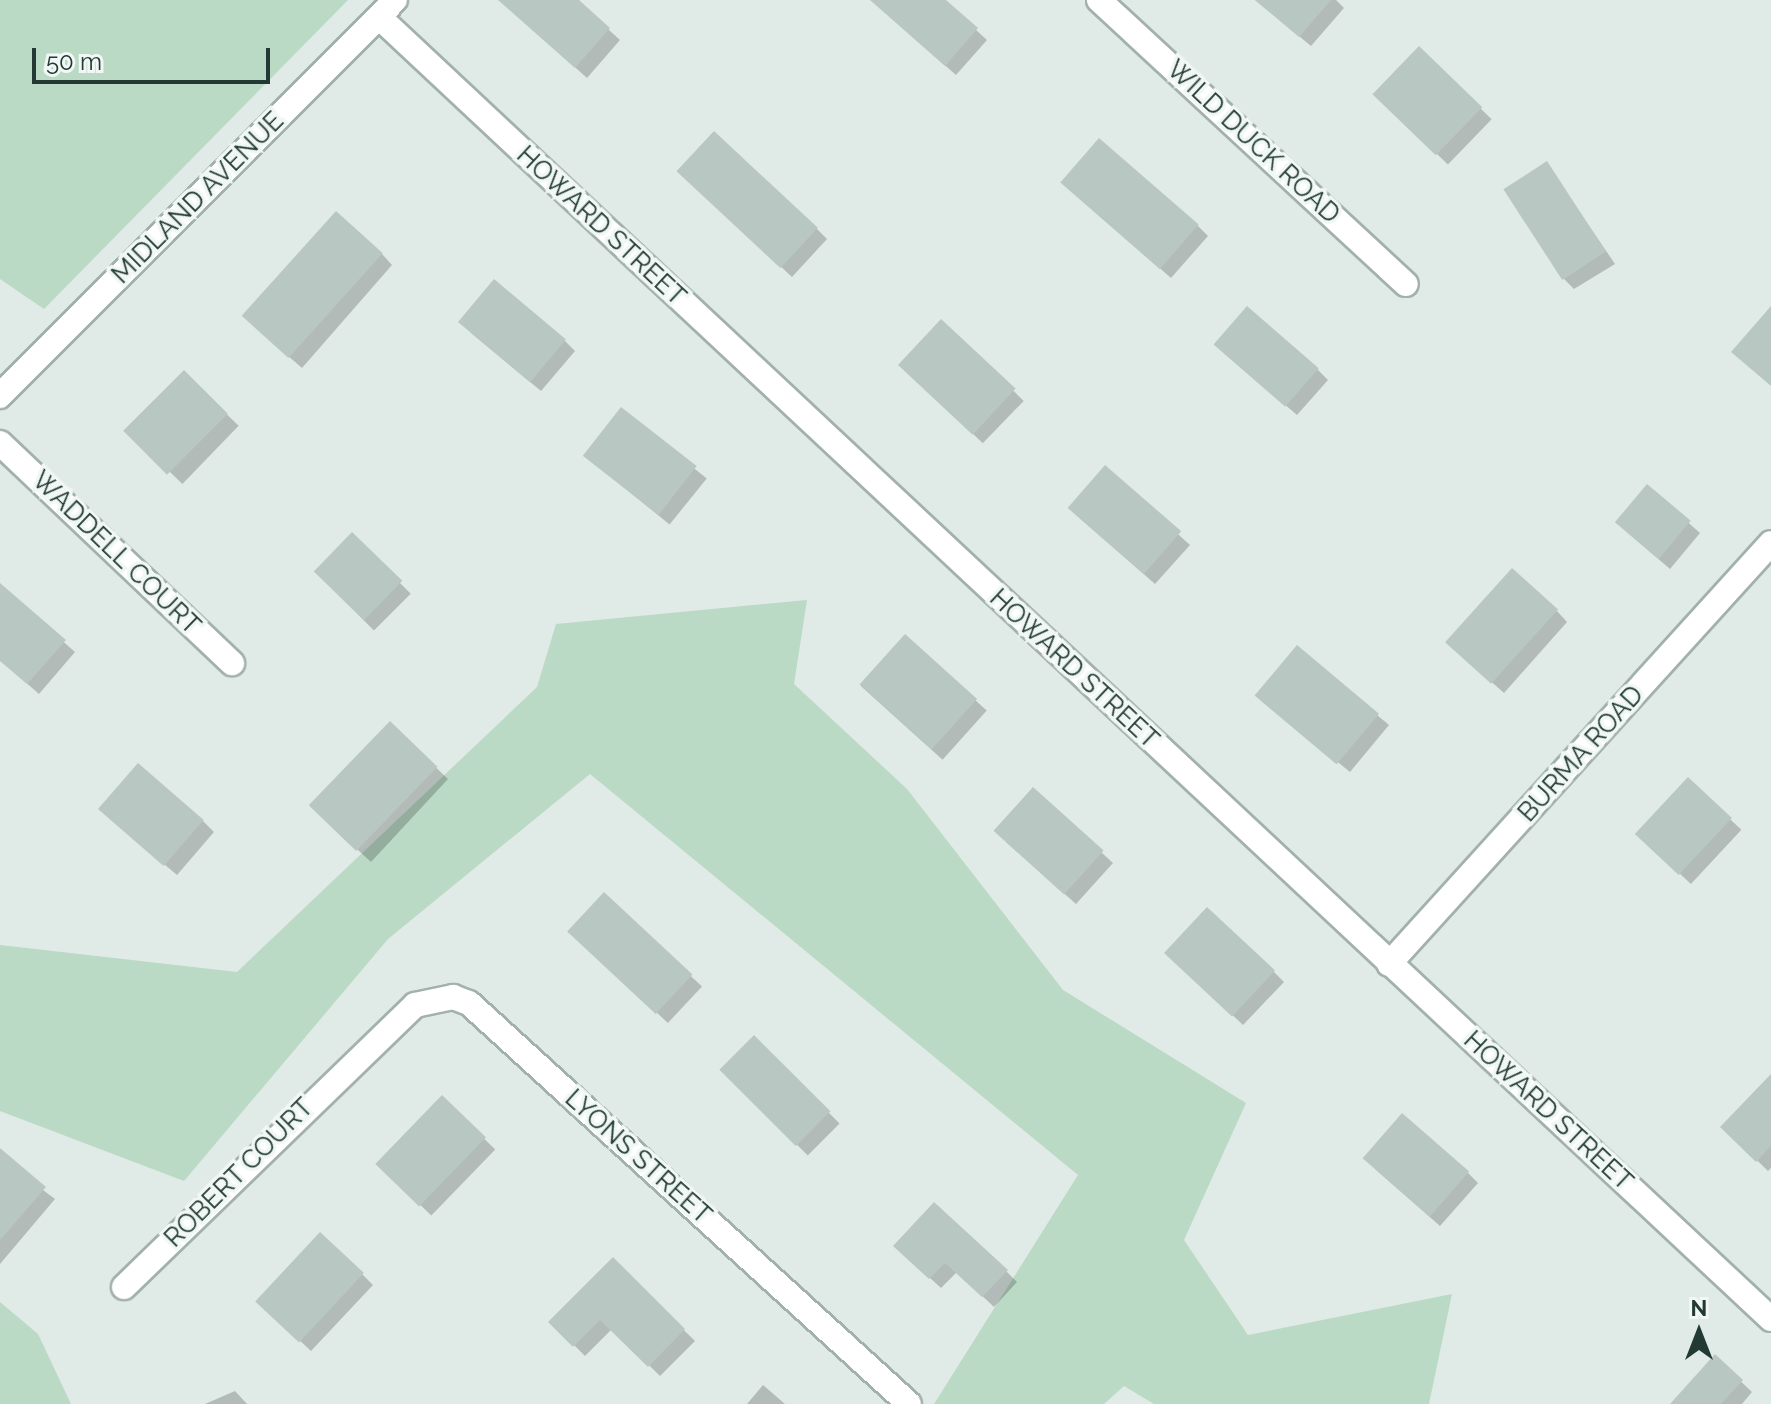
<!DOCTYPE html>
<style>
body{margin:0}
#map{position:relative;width:1771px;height:1404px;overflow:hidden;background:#e0eae6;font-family:Raleway,sans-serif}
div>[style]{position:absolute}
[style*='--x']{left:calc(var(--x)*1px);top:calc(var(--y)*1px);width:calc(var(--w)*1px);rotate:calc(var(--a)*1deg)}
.green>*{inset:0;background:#badac5}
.shadow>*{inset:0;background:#0003;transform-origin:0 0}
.building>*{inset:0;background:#b9c7c2;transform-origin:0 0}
.roads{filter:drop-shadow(2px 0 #a3b1ad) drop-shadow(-2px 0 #a3b1ad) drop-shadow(0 2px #a3b1ad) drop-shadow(0 -2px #a3b1ad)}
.street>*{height:24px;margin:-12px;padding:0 12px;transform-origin:12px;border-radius:12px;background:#fff}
span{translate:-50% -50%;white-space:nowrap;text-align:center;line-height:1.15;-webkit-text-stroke:7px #f0f7f4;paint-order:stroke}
.street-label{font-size:26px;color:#223934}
.north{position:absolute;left:1659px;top:1292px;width:80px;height:80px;-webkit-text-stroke:6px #f0f7f4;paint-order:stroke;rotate:0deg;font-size:22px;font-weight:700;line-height:32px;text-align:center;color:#223934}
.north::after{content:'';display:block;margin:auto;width:28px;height:36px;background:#223934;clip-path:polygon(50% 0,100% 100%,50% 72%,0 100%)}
.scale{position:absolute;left:32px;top:48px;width:238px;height:36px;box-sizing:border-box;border:4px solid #223934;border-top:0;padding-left:10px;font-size:24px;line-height:28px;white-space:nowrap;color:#223934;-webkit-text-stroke:6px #f0f7f4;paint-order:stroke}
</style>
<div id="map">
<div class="green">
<i style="clip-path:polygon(0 0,348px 0,44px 309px,0 279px)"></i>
<i style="clip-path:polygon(807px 600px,794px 684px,907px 789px,1063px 990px,1246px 1103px,1184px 1240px,1248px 1335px,1452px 1294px,1429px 1404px,1154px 1404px,1124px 1386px,1104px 1404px,934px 1404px,1078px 1175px,590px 774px,388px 939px,184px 1181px,0 1111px,0 945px,237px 972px,537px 687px,556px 624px)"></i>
<i style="clip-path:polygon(0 1302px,38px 1334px,71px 1404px,0 1404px)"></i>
</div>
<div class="shadow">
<i style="clip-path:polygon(514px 0,576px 0,620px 40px,587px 78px,519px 17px)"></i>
<i style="clip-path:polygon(871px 0,943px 0,987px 40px,956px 75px)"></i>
<i style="clip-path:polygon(1255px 0,1336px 0,1344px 8px,1311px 46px)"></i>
<i style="left:1419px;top:49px;width:101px;height:63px;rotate:44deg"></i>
<i style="clip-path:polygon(1547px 164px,1615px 264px,1574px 289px,1563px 278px)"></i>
<i style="clip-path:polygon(690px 182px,816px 228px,827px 239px,792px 277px)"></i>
<i style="clip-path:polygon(1074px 193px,1197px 225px,1208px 236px,1171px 278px)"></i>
<i style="clip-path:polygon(382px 254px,392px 265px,302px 368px,256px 328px)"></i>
<i style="left:941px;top:321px;width:115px;height:59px;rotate:44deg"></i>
<i style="clip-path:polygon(471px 333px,565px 341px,575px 351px,541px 391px)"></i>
<i style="clip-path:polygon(1227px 355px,1317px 369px,1328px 380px,1297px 415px)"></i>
<i style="left:184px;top:373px;width:76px;height:81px;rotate:44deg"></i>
<i style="left:622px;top:410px;width:109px;height:59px;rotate:39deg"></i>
<i style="clip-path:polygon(1105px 468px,1190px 545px,1155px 584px,1080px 518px)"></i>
<i style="clip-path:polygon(1648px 487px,1700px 533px,1670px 569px,1628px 533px)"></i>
<i style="left:352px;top:535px;width:83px;height:52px;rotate:45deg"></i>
<i style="clip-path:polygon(0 586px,75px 652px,39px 694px,0 660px)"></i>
<i style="clip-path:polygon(1557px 611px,1567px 622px,1504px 693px,1459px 653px)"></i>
<i style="left:905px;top:637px;width:110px;height:66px;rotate:42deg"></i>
<i style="clip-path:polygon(1297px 648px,1389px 725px,1350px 772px,1269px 706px)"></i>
<i style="clip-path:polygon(390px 724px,448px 779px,371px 862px,323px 818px)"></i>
<i style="left:1688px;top:780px;width:73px;height:74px;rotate:43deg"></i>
<i style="clip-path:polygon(1033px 790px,1113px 863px,1076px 904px,1006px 842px)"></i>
<i style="clip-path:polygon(112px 820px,203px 821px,214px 832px,177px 875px)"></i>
<i style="left:604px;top:895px;width:134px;height:50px;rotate:43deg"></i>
<i style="clip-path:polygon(1178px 963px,1273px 971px,1284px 982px,1243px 1025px)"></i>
<i style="left:754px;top:1038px;width:121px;height:45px;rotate:45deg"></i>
<i style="clip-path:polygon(1771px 1077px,1771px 1168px,1768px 1171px,1723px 1127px)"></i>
<i style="left:442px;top:1098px;width:74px;height:92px;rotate:44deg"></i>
<i style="clip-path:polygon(0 1158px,55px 1199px,0 1264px)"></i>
<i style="clip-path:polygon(1375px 1169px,1467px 1172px,1478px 1183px,1440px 1226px)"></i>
<i style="clip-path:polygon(906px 1256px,1006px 1271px,1017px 1282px,994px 1307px,957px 1272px,941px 1288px)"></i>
<i style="clip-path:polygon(613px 1260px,695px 1341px,660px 1376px,612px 1329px,585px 1356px,551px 1322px)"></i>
<i style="clip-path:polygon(362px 1274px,373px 1285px,311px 1351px,269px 1312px)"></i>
<i style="clip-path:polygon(1715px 1357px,1752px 1392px,1742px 1404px,1684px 1404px)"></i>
<i style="clip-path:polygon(763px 1385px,785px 1404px,747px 1404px)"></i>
<i style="clip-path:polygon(235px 1391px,247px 1404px,205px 1404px)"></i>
</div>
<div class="building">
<i style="clip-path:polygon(498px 0,579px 0,610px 28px,575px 68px)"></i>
<i style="clip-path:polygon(870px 0,946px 0,978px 28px,945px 66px)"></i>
<i style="clip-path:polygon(1255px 0,1331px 0,1299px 37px)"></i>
<i style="left:1419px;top:46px;width:88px;height:67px;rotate:44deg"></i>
<i style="left:714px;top:131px;width:142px;height:55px;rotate:43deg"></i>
<i style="left:1099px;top:138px;width:132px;height:59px;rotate:41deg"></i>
<i style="left:1547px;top:161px;width:108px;height:52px;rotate:57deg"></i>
<i style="left:336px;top:211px;width:63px;height:141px;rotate:42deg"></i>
<i style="left:494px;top:279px;width:94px;height:56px;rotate:40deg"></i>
<i style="left:1247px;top:306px;width:95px;height:51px;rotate:41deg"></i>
<i style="clip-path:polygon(1771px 306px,1771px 386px,1731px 352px)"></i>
<i style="left:941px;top:319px;width:102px;height:63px;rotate:43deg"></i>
<i style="left:184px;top:370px;width:62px;height:86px;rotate:45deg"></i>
<i style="left:621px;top:407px;width:96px;height:62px;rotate:38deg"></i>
<i style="left:1105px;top:465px;width:101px;height:57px;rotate:41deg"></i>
<i style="left:1647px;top:484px;width:57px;height:50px;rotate:40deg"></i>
<i style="left:352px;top:532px;width:70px;height:55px;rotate:44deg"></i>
<i style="left:1512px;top:568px;width:62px;height:100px;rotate:42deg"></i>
<i style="clip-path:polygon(0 583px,66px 640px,27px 684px,0 661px)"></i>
<i style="left:905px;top:634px;width:97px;height:68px;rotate:42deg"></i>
<i style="left:1297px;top:645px;width:107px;height:66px;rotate:40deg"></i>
<i style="left:390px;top:721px;width:66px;height:117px;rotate:44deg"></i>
<i style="left:138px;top:763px;width:87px;height:61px;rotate:41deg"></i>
<i style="left:1688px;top:777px;width:60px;height:78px;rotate:43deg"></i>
<i style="left:1033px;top:787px;width:95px;height:59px;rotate:42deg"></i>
<i style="left:604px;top:892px;width:121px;height:54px;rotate:43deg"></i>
<i style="left:1207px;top:907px;width:93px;height:63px;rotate:43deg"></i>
<i style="left:754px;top:1035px;width:108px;height:49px;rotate:45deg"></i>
<i style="clip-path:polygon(1771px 1074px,1771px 1146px,1756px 1162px,1720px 1127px)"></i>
<i style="left:442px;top:1095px;width:61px;height:96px;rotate:44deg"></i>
<i style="left:1402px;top:1113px;width:89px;height:60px;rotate:41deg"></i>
<i style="clip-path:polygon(0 1148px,46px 1187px,0 1240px)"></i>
<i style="clip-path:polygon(934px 1202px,1008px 1270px,982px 1297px,945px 1263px,929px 1279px,893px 1246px)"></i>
<i style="left:320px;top:1232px;width:60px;height:95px;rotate:43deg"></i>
<i style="clip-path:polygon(613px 1257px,685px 1329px,648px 1367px,600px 1320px,573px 1347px,548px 1322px)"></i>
<i style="clip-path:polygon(1715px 1354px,1743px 1380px,1721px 1404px,1670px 1404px)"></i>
</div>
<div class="roads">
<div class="street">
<i style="--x:1099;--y:0;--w:418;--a:42.8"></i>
<i style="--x:379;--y:17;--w:1906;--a:43.09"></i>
<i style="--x:0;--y:396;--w:559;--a:-45.07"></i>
<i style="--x:0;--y:443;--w:320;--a:43.5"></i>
<i style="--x:1389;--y:964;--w:568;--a:-47.78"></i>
<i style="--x:124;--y:1287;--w:405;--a:-44.1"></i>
<i style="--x:415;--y:1005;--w:39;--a:-12"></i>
<i style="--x:453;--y:997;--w:17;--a:21"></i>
<i style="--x:469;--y:1003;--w:595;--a:42.34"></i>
</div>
</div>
<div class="street-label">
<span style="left:1253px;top:142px;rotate:43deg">WILD DUCK ROAD</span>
<span style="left:198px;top:198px;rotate:-45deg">MIDLAND AVENUE</span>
<span style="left:601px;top:226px;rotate:43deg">HOWARD STREET</span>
<span style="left:116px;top:553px;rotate:44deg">WADDELL COURT</span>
<span style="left:1074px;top:669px;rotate:43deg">HOWARD STREET</span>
<span style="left:1581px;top:754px;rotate:-48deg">BURMA ROAD</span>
<span style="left:1548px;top:1111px;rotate:43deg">HOWARD STREET</span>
<span style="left:638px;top:1157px;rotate:42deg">LYONS STREET</span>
<span style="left:239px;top:1173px;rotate:-45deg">ROBERT COURT</span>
</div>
<div class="north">N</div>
<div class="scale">50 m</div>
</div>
